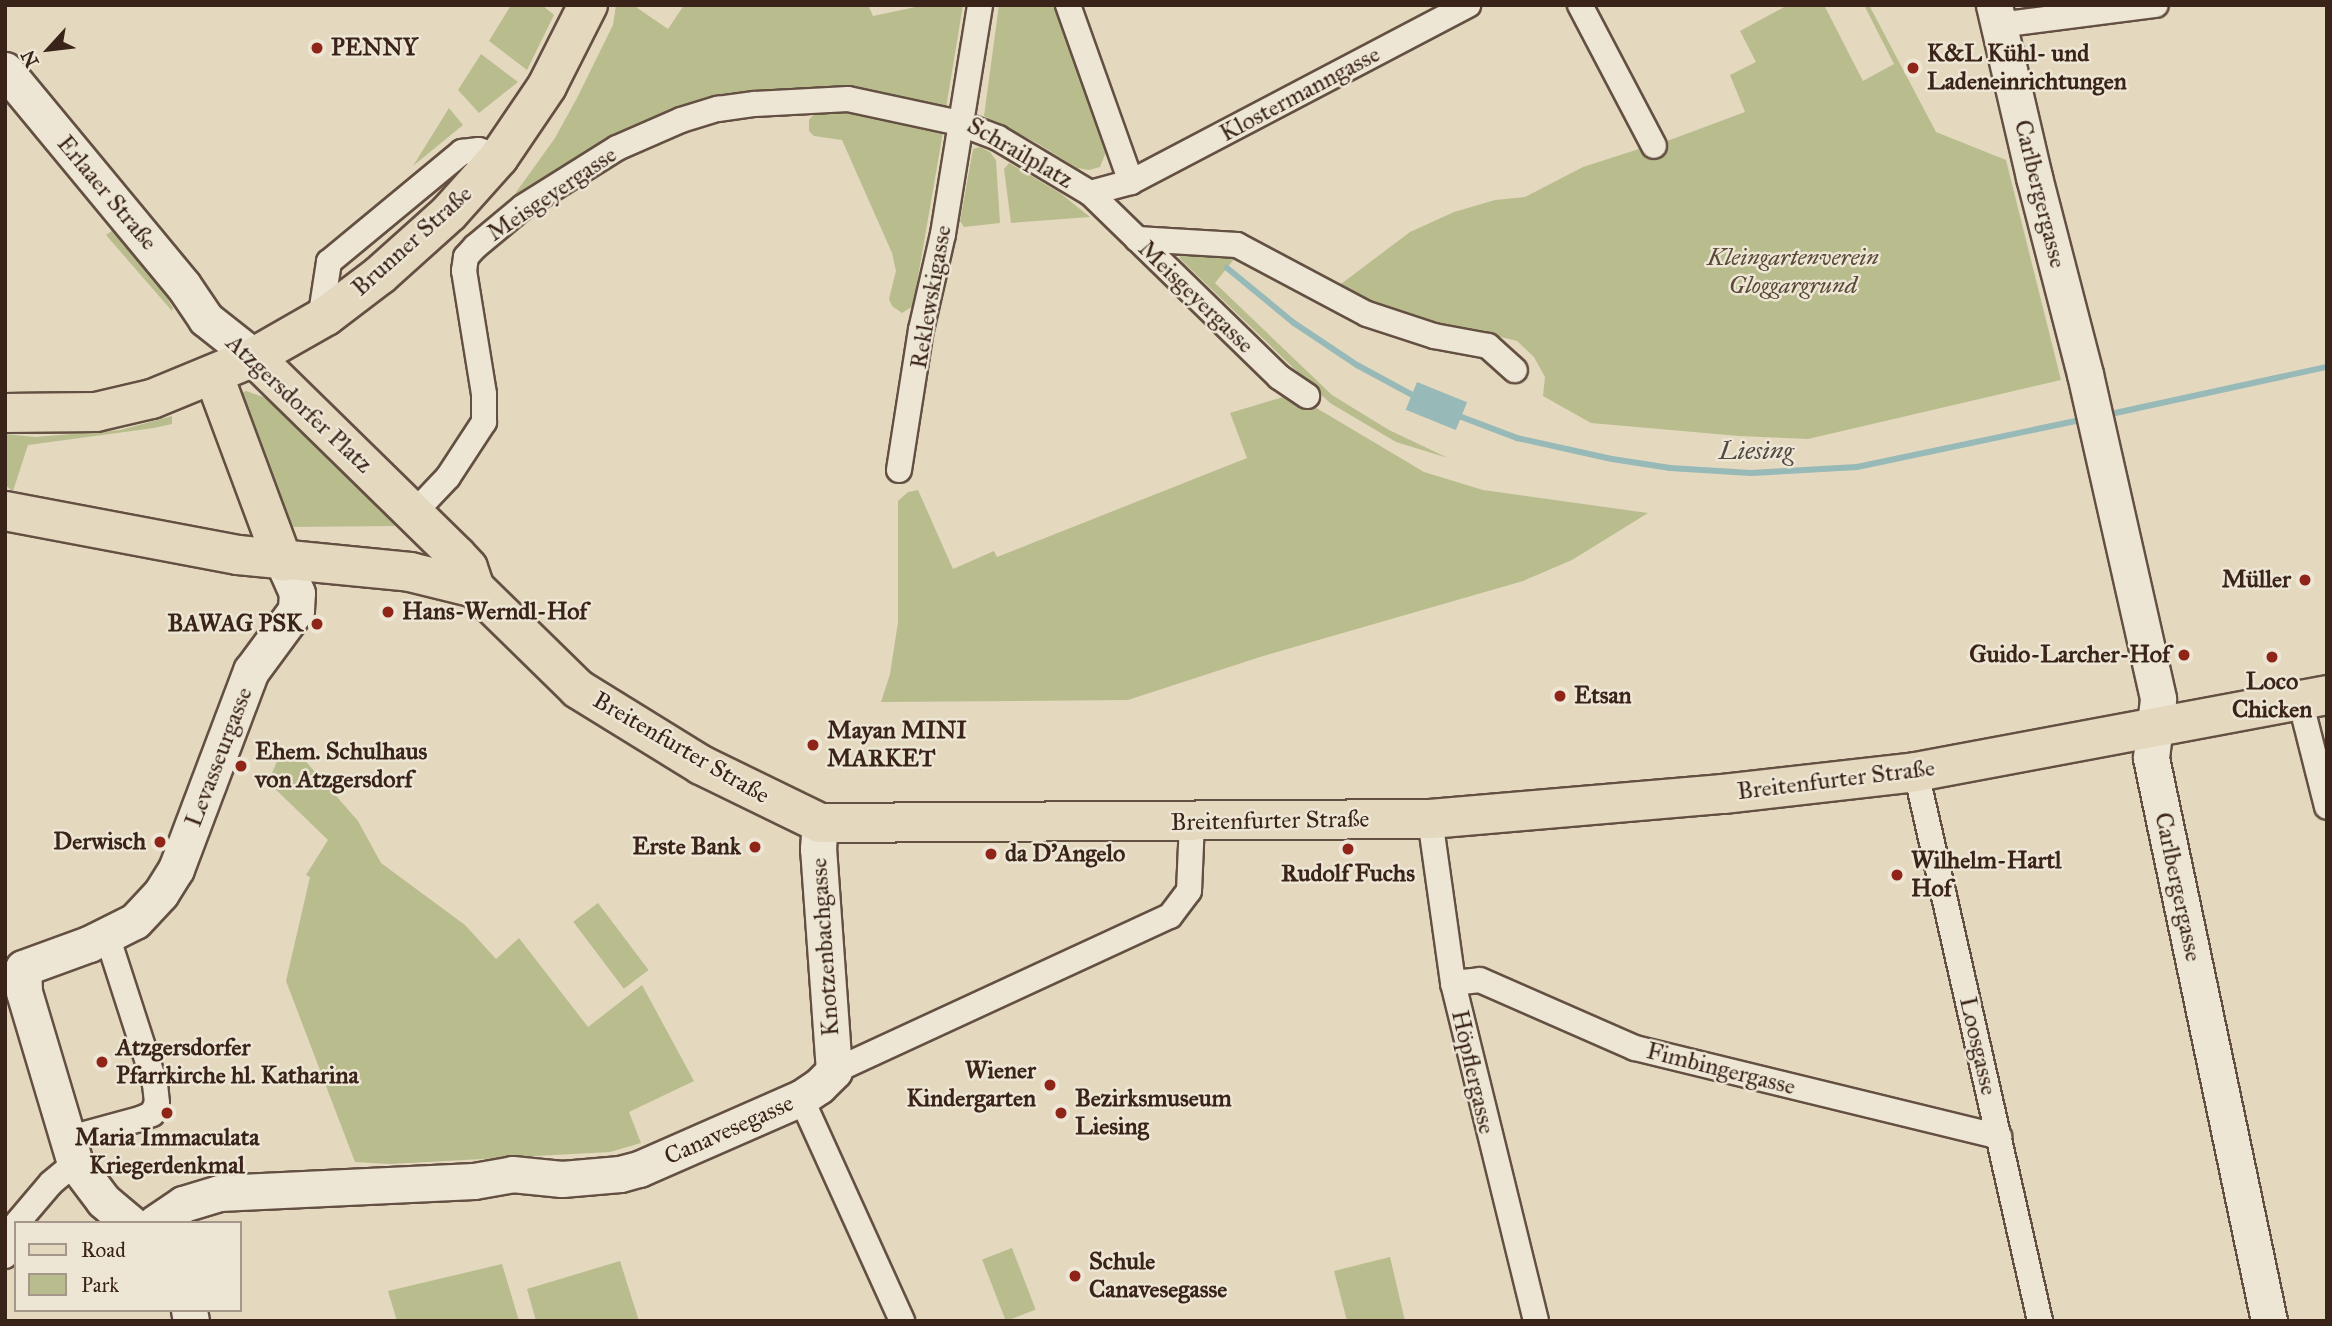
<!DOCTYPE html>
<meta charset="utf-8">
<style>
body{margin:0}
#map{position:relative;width:2332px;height:1326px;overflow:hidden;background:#e4d8bf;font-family:"IM FELL Great Primer",serif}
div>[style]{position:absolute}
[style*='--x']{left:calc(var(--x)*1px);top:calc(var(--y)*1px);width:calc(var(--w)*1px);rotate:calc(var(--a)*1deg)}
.green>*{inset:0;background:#b9bd8e;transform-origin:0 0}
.water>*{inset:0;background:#97b9b8;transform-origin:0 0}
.stream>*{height:6px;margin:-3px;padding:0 3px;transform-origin:3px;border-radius:3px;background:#97b9b8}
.roads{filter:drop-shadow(2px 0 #645042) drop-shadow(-2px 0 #645042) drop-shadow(0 2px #645042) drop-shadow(0 -2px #645042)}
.street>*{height:24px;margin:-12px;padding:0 12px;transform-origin:12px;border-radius:12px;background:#ede6d5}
.secondary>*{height:35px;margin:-17.5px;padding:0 17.5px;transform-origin:17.5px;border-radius:17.5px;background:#ede6d5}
.primary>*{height:38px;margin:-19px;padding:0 19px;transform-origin:19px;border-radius:19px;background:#e4d8bf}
.dots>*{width:19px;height:19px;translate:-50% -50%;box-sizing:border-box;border:4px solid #ede6d5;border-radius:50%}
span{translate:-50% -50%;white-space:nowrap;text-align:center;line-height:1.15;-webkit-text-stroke:5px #ede6d5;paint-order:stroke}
.poi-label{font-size:24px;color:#3a2319;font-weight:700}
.left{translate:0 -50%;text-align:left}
.right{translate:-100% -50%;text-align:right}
.street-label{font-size:24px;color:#3a2319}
.park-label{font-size:24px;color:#5a4a36;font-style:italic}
.water-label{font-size:26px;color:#514841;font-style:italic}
.frame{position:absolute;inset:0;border:7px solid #3a2319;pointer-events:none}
.legend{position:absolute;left:14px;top:1221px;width:228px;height:91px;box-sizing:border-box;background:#ede6d5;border:2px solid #a5988a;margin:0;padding:9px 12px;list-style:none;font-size:21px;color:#3a2319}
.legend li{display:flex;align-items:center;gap:14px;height:35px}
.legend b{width:35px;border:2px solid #a5988a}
.north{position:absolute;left:14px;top:14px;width:70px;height:70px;-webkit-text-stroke:5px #ede6d5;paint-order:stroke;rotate:243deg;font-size:19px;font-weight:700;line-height:28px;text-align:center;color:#3a2319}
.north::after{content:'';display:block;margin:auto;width:24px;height:32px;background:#3a2319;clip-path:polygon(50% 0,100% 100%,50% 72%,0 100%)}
</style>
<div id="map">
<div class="green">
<i style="clip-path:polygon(511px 5px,542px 5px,554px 15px,527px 70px,489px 41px)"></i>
<i style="clip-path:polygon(616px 5px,633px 5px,668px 29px,684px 5px,868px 5px,873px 16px,925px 5px,963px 5px,946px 108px,882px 93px,843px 88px,766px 92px,529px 187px,512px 198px,555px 138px,577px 98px,613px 25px)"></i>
<i style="clip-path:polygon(999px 5px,1054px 5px,1106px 152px,1100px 167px,1089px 170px,1077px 168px,1035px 142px,984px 116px)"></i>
<i style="clip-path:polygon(1788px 5px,1824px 5px,1863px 81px,1894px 64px,1864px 5px,1869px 5px,1936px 132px,2006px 160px,2061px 380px,1808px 439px,1739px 436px,1591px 423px,1543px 396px,1545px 377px,1534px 357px,1517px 341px,1493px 335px,1439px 329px,1333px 290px,1410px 232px,1454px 212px,1495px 200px,1525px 197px,1583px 167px,1642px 148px,1643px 150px,1745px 112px,1730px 75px,1756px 62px,1740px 31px)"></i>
<i style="clip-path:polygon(481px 54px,518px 82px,479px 113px,458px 90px)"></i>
<i style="clip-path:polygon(449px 108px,463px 125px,413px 166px)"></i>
<i style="clip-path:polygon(826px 111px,870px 115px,943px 132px,913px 306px,902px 313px,892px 306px,889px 299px,896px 271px,892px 253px,842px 140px,814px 136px,809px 131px,809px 120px,814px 114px)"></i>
<i style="clip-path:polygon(980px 147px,990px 152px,996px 160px,1000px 223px,964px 227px,960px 221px,973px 149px)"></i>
<i style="clip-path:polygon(1009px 163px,1060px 193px,1090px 217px,1011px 223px,1004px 169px)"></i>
<i style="clip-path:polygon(119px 226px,153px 274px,173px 308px,172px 311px,106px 235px)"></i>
<i style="clip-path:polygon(1186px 249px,1238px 254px,1215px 283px,1332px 395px,1389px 430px,1448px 458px,1396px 442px,1330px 403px,1179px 258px)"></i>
<i style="clip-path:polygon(246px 391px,272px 400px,400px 526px,286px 527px,236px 395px)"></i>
<i style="clip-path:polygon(1293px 394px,1424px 472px,1483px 490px,1648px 513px,1572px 560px,1523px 581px,1260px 657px,1128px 700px,881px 702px,890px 674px,898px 622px,898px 501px,908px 492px,918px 490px,953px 569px,994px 551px,997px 557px,1247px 458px,1230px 413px)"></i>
<i style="clip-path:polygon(172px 416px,172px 424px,154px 428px,28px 445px,13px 491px,5px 485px,5px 434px,35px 437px,120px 430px)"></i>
<i style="clip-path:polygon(294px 748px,358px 821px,381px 863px,465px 925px,496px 959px,519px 938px,588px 1027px,642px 985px,694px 1081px,629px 1112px,641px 1143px,610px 1152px,390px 1164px,355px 1162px,286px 981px,310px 877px,306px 875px,328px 840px,268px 782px,279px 757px)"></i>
<i style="left:598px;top:903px;width:84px;height:31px;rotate:53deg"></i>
<i style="left:1012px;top:1248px;width:66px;height:32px;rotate:69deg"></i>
<i style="clip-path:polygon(1390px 1257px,1405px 1321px,1347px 1321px,1334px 1271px)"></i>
<i style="clip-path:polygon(620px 1261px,639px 1321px,536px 1321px,527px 1289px)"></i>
<i style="clip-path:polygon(502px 1264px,519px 1321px,397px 1321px,388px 1291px)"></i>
</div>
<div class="water">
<i style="left:1417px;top:382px;width:54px;height:30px;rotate:22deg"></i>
</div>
<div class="stream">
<i style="--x:1227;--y:268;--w:87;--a:39.4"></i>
<i style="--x:1294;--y:323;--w:76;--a:33.7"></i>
<i style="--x:1357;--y:365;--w:67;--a:28.5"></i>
<i style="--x:1451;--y:413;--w:71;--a:20.7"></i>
<i style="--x:1517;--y:438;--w:97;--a:12.5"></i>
<i style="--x:1612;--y:459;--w:59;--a:8.8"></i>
<i style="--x:1670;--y:468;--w:81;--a:3.5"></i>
<i style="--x:1751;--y:473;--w:106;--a:-3.2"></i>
<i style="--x:1857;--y:467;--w:233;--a:-11.9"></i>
<i style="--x:2106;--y:415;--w:226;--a:-12.3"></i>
</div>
<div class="roads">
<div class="street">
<i style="--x:1068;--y:5;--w:188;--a:70.4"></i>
<i style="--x:1580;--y:5;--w:159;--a:62.3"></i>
<i style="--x:1999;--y:25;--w:158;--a:-7.3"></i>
<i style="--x:1090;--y:193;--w:42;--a:-15"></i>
<i style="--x:1131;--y:182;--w:381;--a:-27.7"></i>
<i style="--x:1137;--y:239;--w:100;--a:3.4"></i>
<i style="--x:1237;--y:245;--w:147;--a:28"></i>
<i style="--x:1367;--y:314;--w:71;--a:18.2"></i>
<i style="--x:1434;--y:336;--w:55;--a:10.5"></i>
<i style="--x:1488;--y:346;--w:36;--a:42"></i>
<i style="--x:320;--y:320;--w:59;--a:-81.2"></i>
<i style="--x:329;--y:262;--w:173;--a:-39.6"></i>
<i style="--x:462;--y:152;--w:17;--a:-7"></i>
<i style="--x:479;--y:150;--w:21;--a:19"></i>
<i style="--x:899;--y:470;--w:142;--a:-81.1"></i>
<i style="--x:921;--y:330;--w:98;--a:-77.1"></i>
<i style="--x:943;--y:234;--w:232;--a:-80.8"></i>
<i style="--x:413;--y:514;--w:51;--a:-46.6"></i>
<i style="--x:448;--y:477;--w:66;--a:-56.8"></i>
<i style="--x:484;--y:422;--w:28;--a:-90"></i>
<i style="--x:484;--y:394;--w:125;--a:-99.2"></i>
<i style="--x:464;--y:271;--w:14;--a:-82"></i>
<i style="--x:466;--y:257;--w:13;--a:-48"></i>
<i style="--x:475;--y:247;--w:62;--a:-39.8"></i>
<i style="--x:523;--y:207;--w:111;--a:-32.1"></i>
<i style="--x:617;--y:148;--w:70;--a:-23.6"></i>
<i style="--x:681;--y:120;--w:39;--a:-17"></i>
<i style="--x:718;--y:109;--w:37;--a:-8"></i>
<i style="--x:755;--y:104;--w:93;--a:-3.1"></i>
<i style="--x:848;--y:99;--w:114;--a:12.2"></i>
<i style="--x:959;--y:123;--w:42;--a:21"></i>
<i style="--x:998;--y:138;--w:107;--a:30.9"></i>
<i style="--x:1090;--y:193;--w:264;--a:44.2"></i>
<i style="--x:1279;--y:377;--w:34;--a:34"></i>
<i style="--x:2300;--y:700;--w:110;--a:75.8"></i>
<i style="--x:1916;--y:772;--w:563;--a:77.27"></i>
<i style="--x:1430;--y:819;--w:166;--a:82"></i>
<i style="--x:1453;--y:983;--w:348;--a:76.2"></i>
<i style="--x:1453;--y:983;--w:27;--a:-6"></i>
<i style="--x:1480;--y:980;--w:169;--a:23.7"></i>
<i style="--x:1635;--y:1048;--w:375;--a:13.7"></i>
<i style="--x:834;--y:1071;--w:370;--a:-24.8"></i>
<i style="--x:1170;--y:916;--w:31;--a:-53"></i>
<i style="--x:1189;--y:891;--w:68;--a:-87.5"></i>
<i style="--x:801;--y:1098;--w:245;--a:65.6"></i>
<i style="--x:66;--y:1139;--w:77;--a:-15.1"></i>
<i style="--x:140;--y:1119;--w:13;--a:-23"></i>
<i style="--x:152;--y:1114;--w:12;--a:-66"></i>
<i style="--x:157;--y:1103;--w:19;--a:-96"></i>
<i style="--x:155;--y:1084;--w:157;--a:-107.9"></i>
<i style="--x:17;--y:1223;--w:52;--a:-49.6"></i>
<i style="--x:51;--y:1183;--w:31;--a:-40"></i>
<i style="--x:5;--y:1256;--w:30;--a:-69"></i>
</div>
<div class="secondary">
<i style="--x:1994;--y:5;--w:177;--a:76.9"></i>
<i style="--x:2034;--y:177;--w:203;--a:75.5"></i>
<i style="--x:2085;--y:374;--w:333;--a:77.3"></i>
<i style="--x:2158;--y:699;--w:59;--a:96.8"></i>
<i style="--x:2151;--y:758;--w:575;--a:78.16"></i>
<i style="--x:5;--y:70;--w:279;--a:50.4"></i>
<i style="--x:183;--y:285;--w:41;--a:55.9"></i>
<i style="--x:206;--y:319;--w:61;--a:38.4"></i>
<i style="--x:130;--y:1223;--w:35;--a:-140"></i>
<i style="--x:103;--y:1200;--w:46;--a:-127.1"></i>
<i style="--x:75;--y:1163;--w:178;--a:-106.6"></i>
<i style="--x:24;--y:992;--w:24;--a:-92"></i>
<i style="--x:23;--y:968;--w:70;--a:-20"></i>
<i style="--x:89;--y:944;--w:51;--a:-26.6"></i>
<i style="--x:135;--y:921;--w:38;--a:-47"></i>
<i style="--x:161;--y:893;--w:28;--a:-58"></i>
<i style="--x:176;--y:869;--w:212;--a:-69.3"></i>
<i style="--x:251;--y:671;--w:76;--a:-53.6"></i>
<i style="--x:296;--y:610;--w:17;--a:-87"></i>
<i style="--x:297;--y:593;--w:34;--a:-114"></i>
<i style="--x:155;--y:1223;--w:34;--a:-34"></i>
<i style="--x:183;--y:1204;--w:38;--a:-17"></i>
<i style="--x:219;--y:1193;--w:255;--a:-2.7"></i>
<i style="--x:474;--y:1181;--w:39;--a:-10"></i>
<i style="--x:512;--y:1174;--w:50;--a:5.7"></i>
<i style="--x:562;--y:1179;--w:58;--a:-4.9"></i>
<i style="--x:620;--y:1174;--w:20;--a:-15"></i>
<i style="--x:639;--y:1169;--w:177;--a:-23.7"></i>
<i style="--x:801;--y:1098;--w:22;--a:-34"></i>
<i style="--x:819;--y:1086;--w:21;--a:-45"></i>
<i style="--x:834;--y:1071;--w:223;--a:-94.1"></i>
<i style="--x:818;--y:849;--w:26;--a:-86"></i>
<i style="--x:189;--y:1310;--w:11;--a:80"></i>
</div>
<div class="primary">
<i style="--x:254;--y:357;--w:284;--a:44.4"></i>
<i style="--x:457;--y:556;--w:16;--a:47"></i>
<i style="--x:468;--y:568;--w:21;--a:71"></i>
<i style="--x:214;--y:376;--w:198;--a:69.6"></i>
<i style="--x:5;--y:413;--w:91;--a:-0.6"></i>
<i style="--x:96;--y:412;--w:57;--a:-13.1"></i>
<i style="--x:152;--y:399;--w:110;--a:-22.4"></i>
<i style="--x:254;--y:357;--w:83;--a:-29.7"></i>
<i style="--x:326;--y:316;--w:68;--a:-37.2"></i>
<i style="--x:380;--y:275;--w:93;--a:-41.9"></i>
<i style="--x:449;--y:213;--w:75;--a:-48.2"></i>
<i style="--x:499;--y:157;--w:86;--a:-55.9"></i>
<i style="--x:547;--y:86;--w:91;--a:-63.2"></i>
<i style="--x:5;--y:511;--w:237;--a:10.7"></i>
<i style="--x:238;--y:555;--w:173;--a:5.6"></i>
<i style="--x:410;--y:572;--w:67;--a:13.8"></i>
<i style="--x:475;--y:588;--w:144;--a:44.4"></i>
<i style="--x:578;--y:689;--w:145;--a:31.7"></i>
<i style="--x:701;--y:765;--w:132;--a:26"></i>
<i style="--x:820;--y:823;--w:610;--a:-0.38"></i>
<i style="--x:1430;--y:819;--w:294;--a:-4.9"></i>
<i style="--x:1723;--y:794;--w:194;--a:-6.5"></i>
<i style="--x:1916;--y:772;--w:418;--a:-10.6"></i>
</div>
</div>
<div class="dots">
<i style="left:317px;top:48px;background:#8f2418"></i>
<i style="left:1913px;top:68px;background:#8f2418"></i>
<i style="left:2305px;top:580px;background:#8f2418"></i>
<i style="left:388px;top:612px;background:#8f2418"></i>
<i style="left:317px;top:624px;background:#8f2418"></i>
<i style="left:2184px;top:655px;background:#8f2418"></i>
<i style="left:2272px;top:657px;background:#8f2418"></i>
<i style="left:1560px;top:696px;background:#8f2418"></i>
<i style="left:813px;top:745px;background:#8f2418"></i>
<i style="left:241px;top:766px;background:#8f2418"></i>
<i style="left:160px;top:842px;background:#8f2418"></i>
<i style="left:755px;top:847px;background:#8f2418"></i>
<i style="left:1348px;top:849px;background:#8f2418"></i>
<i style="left:991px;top:854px;background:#8f2418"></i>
<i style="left:1897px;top:875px;background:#8f2418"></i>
<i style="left:102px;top:1062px;background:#8f2418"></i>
<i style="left:1050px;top:1085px;background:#8f2418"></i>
<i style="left:167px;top:1113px;background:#8f2418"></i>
<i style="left:1061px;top:1113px;background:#8f2418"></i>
<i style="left:1075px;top:1276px;background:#8f2418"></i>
</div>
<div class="poi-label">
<span class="left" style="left:331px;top:48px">PENNY</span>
<span class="left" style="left:1927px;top:68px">K&amp;L Kühl- und<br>Ladeneinrichtungen</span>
<span class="right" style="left:2291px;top:580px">Müller</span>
<span class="left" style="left:402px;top:612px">Hans-Werndl-Hof</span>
<span class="right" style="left:303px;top:624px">BAWAG PSK</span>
<span class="right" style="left:2170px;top:655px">Guido-Larcher-Hof</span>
<span style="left:2272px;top:696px">Loco<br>Chicken</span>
<span class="left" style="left:1574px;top:696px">Etsan</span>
<span class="left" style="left:827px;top:745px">Mayan MINI<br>MARKET</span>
<span class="left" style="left:255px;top:766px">Ehem. Schulhaus<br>von Atzgersdorf</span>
<span class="right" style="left:146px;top:842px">Derwisch</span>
<span class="right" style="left:741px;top:847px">Erste Bank</span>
<span class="left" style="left:1005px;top:854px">da D'Angelo</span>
<span class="left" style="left:1911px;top:875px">Wilhelm-Hartl<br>Hof</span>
<span style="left:1348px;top:874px">Rudolf Fuchs</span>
<span class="left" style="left:116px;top:1062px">Atzgersdorfer<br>Pfarrkirche hl. Katharina</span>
<span class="right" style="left:1036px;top:1085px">Wiener<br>Kindergarten</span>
<span class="left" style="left:1075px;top:1113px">Bezirksmuseum<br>Liesing</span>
<span style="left:167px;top:1152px">Maria Immaculata<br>Kriegerdenkmal</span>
<span class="left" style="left:1089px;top:1276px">Schule<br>Canavesegasse</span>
</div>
<div class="street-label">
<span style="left:1300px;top:94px;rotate:-28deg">Klostermanngasse</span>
<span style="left:1020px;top:153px;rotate:30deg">Schrailplatz</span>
<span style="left:107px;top:193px;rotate:50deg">Erlaaer Straße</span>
<span style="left:552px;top:194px;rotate:-34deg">Meisgeyergasse</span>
<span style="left:2040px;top:194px;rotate:76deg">Carlbergergasse</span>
<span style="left:412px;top:241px;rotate:-42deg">Brunner Straße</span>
<span style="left:931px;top:297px;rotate:-80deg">Reklewskigasse</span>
<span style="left:1196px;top:297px;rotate:44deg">Meisgeyergasse</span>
<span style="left:299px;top:404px;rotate:43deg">Atzgersdorfer Platz</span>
<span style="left:681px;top:748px;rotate:30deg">Breitenfurter Straße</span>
<span style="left:219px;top:757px;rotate:-69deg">Levasseurgasse</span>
<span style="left:1836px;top:780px;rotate:-7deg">Breitenfurter Straße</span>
<span style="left:1270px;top:821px;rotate:-1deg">Breitenfurter Straße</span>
<span style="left:2178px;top:887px;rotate:78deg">Carlbergergasse</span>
<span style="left:825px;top:947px;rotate:-94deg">Knotzenbachgasse</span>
<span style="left:1978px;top:1046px;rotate:77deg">Loosgasse</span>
<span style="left:1721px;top:1069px;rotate:14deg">Fimbingergasse</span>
<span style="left:1473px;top:1072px;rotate:77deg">Höpflergasse</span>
<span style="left:729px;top:1130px;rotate:-24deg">Canavesegasse</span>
</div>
<div class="park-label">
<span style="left:1793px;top:272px">Kleingartenverein<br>Gloggargrund</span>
</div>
<div class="water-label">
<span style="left:1756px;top:451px">Liesing</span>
</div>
<div class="frame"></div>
<ul class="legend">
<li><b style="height:9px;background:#e4d8bf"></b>Road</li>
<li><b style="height:19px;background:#b9bd8e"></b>Park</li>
</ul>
<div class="north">N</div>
</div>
